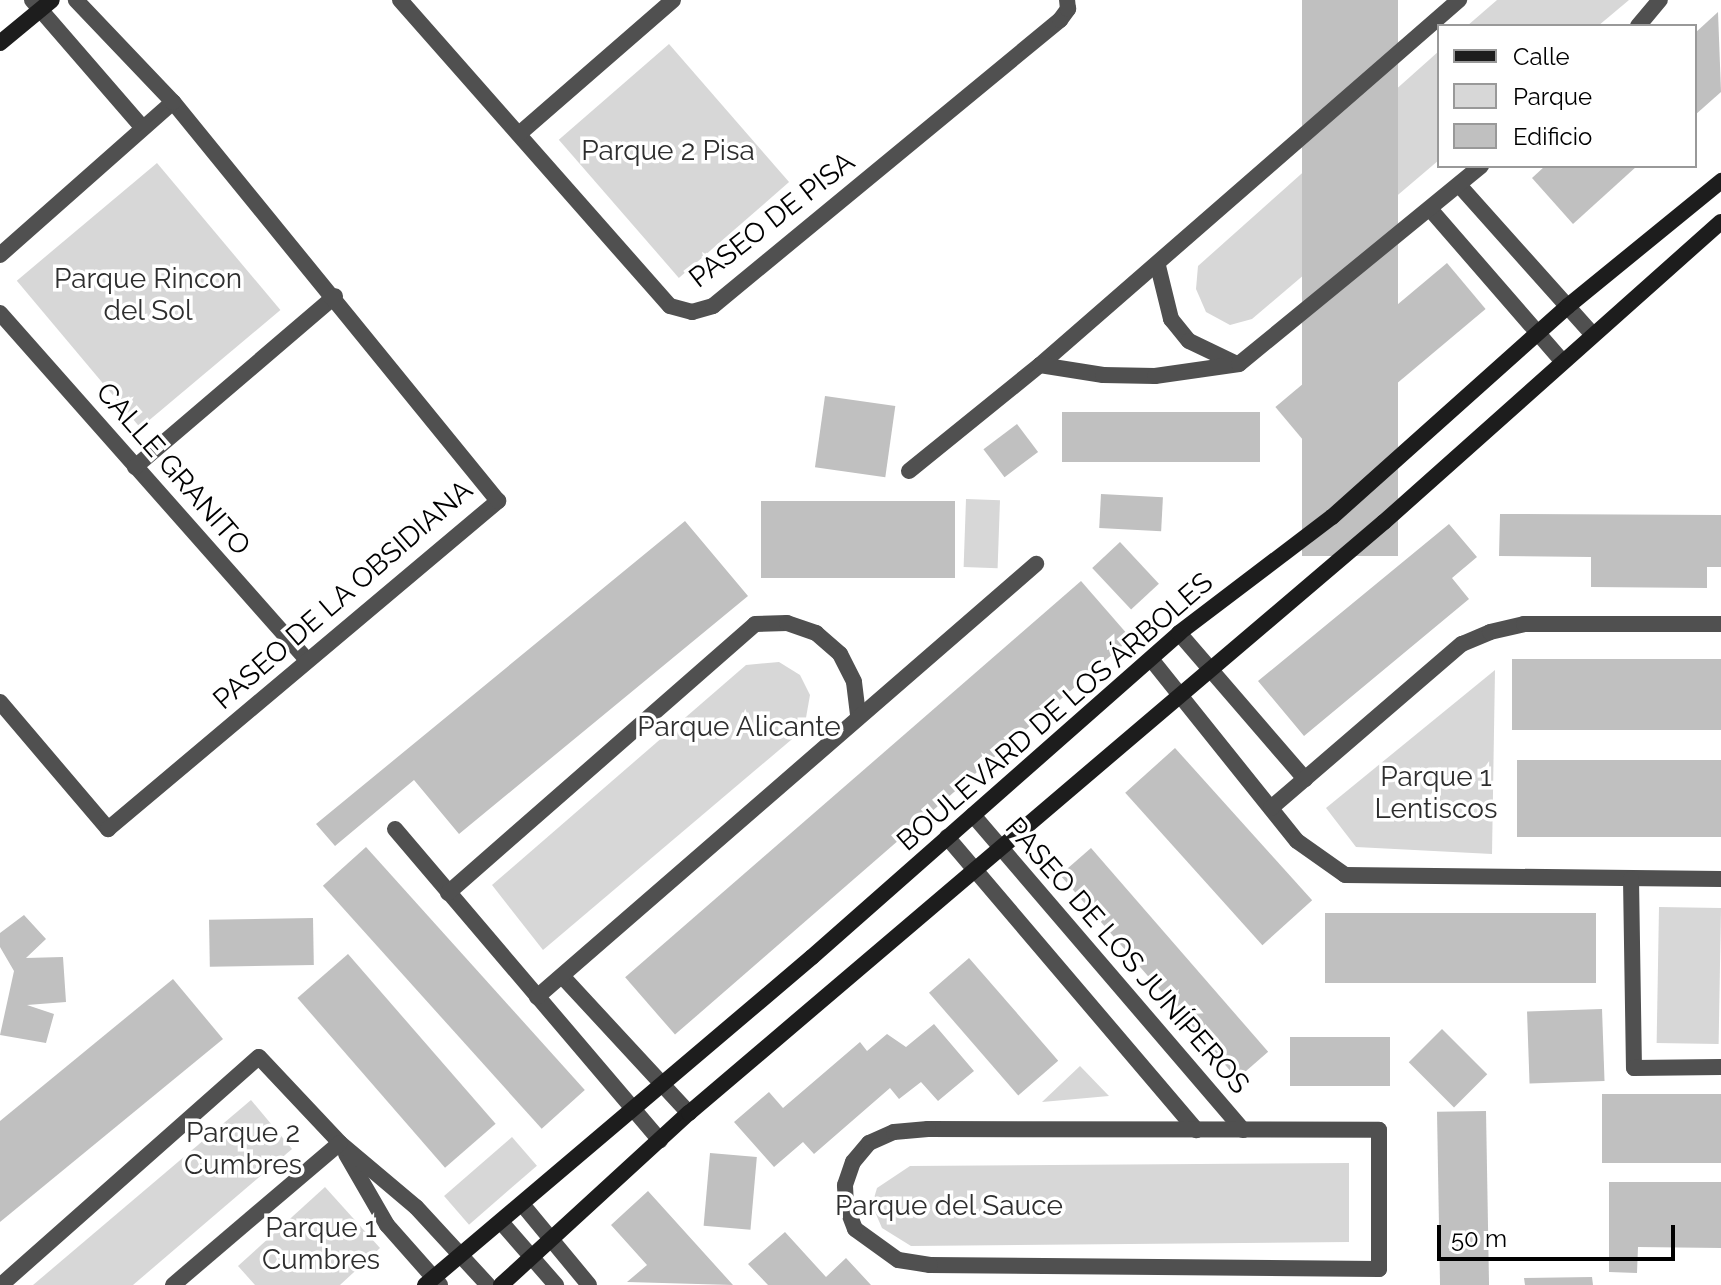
<!DOCTYPE html>
<meta charset="utf-8">
<style>
body{margin:0}
#map{position:relative;width:1721px;height:1285px;overflow:hidden;background:#fff;font-family:Raleway,sans-serif}
div>[style]{position:absolute}
[style*='--x']{left:calc(var(--x)*1px);top:calc(var(--y)*1px);width:calc(var(--w)*1px);rotate:calc(var(--a)*1deg)}
.green>*{inset:0;background:#d7d7d7;transform-origin:0 0}
.building>*{inset:0;background:#c0c0c0;transform-origin:0 0}
.minor>*{height:16px;margin:-8px;padding:0 8px;transform-origin:8px;border-radius:8px;background:#505050}
.secondary>*{height:16px;margin:-8px;padding:0 8px;transform-origin:8px;border-radius:8px;background:#1d1d1d}
span{translate:-50% -50%;white-space:nowrap;text-align:center;line-height:1.15;-webkit-text-stroke:7px #fff;paint-order:stroke}
.park-label{font-size:28px;color:#2e2e2e}
.street-label{font-size:28px;color:#000}
.legend{position:absolute;left:1437px;top:24px;width:260px;height:144px;box-sizing:border-box;background:#fff;border:2px solid #999;margin:0;padding:10px 14px;list-style:none;font-size:24px;color:#000}
.legend li{display:flex;align-items:center;gap:16px;height:40px}
.legend b{width:40px;border:2px solid #999}
.scale{position:absolute;left:1437px;top:1225px;width:238px;height:36px;box-sizing:border-box;border:4px solid #000;border-top:0;padding-left:10px;font-size:24px;line-height:28px;white-space:nowrap;color:#000;-webkit-text-stroke:6px #fff;paint-order:stroke}
</style>
<div id="map">
<div class="green">
<i style="clip-path:polygon(1497px 0,1629px 0,1598px 26px,1467px 26px)"></i>
<i style="left:669px;top:44px;width:183px;height:146px;rotate:49deg"></i>
<i style="clip-path:polygon(1439px 51px,1439px 160px,1252px 319px,1230px 325px,1206px 312px,1196px 289px,1198px 266px)"></i>
<i style="left:157px;top:163px;width:192px;height:183px;rotate:50deg"></i>
<i style="left:966px;top:499px;width:34px;height:68px;rotate:2deg"></i>
<i style="clip-path:polygon(779px 662px,800px 675px,810px 695px,804px 729px,543px 950px,492px 885px,746px 665px)"></i>
<i style="clip-path:polygon(1495px 670px,1492px 854px,1356px 847px,1326px 808px)"></i>
<i style="left:1659px;top:907px;width:62px;height:136px;rotate:1deg"></i>
<i style="clip-path:polygon(1080px 1066px,1109px 1096px,1042px 1102px)"></i>
<i style="clip-path:polygon(251px 1100px,292px 1149px,133px 1285px,33px 1285px)"></i>
<i style="left:512px;top:1137px;width:38px;height:90px;rotate:49deg"></i>
<i style="clip-path:polygon(1349px 1163px,1349px 1242px,911px 1246px,882px 1228px,872px 1205px,877px 1188px,910px 1166px)"></i>
<i style="clip-path:polygon(325px 1187px,380px 1248px,340px 1285px,255px 1285px,238px 1266px)"></i>
</div>
<div class="building">
<i style="left:1302px;top:0;width:96px;height:556px"></i>
<i style="clip-path:polygon(1718px 12px,1721px 92px,1695px 115px,1695px 33px)"></i>
<i style="clip-path:polygon(1545px 166px,1637px 166px,1573px 224px,1532px 178px)"></i>
<i style="left:1447px;top:263px;width:60px;height:224px;rotate:50deg"></i>
<i style="left:825px;top:396px;width:71px;height:72px;rotate:8deg"></i>
<i style="left:1062px;top:412px;width:198px;height:50px"></i>
<i style="left:1017px;top:424px;width:35px;height:42px;rotate:53deg"></i>
<i style="left:1101px;top:494px;width:62px;height:34px;rotate:3deg"></i>
<i style="left:761px;top:501px;width:194px;height:77px"></i>
<i style="clip-path:polygon(1500px 514px,1721px 515px,1721px 567px,1707px 567px,1707px 588px,1591px 587px,1591px 557px,1499px 556px)"></i>
<i style="clip-path:polygon(685px 521px,748px 596px,459px 834px,414px 780px,335px 846px,316px 824px)"></i>
<i style="clip-path:polygon(1449px 524px,1477px 557px,1452px 578px,1469px 599px,1304px 736px,1258px 681px)"></i>
<i style="left:1120px;top:542px;width:57px;height:38px;rotate:47deg"></i>
<i style="left:1081px;top:581px;width:76px;height:604px;rotate:49deg"></i>
<i style="left:1721px;top:659px;width:71px;height:209px;rotate:90deg"></i>
<i style="left:1175px;top:748px;width:205px;height:67px;rotate:48deg"></i>
<i style="left:1517px;top:760px;width:204px;height:77px"></i>
<i style="left:366px;top:847px;width:327px;height:58px;rotate:48deg"></i>
<i style="left:1091px;top:848px;width:270px;height:41px;rotate:49deg"></i>
<i style="left:1325px;top:913px;width:271px;height:70px"></i>
<i style="clip-path:polygon(24px 915px,46px 939px,26px 958px,63px 957px,66px 1002px,27px 1005px,54px 1014px,46px 1043px,0 1035px,14px 971px,0 947px,0 933px)"></i>
<i style="left:313px;top:918px;width:47px;height:104px;rotate:89deg"></i>
<i style="left:348px;top:954px;width:225px;height:67px;rotate:49deg"></i>
<i style="left:969px;top:958px;width:136px;height:53px;rotate:49deg"></i>
<i style="clip-path:polygon(173px 979px,223px 1039px,0 1222px,0 1121px)"></i>
<i style="left:1602px;top:1009px;width:72px;height:75px;rotate:88deg"></i>
<i style="clip-path:polygon(934px 1024px,974px 1071px,938px 1101px,921px 1082px,899px 1099px,890px 1088px,814px 1154px,803px 1142px,774px 1167px,734px 1122px,769px 1092px,783px 1108px,860px 1042px,867px 1051px,887px 1034px,906px 1047px)"></i>
<i style="left:1442px;top:1029px;width:64px;height:47px;rotate:45deg"></i>
<i style="left:1290px;top:1037px;width:100px;height:49px"></i>
<i style="left:1602px;top:1094px;width:119px;height:69px"></i>
<i style="left:1486px;top:1111px;width:174px;height:49px;rotate:89deg"></i>
<i style="left:710px;top:1153px;width:47px;height:73px;rotate:5deg"></i>
<i style="clip-path:polygon(1609px 1182px,1721px 1182px,1721px 1248px,1638px 1247px,1637px 1273px,1609px 1272px)"></i>
<i style="clip-path:polygon(648px 1191px,733px 1285px,627px 1282px,647px 1265px,611px 1225px)"></i>
<i style="clip-path:polygon(785px 1232px,826px 1277px,846px 1258px,871px 1285px,768px 1285px,748px 1264px)"></i>
<i style="clip-path:polygon(1592px 1277px,1593px 1285px,1525px 1285px,1524px 1278px)"></i>
</div>
<div class="minor">
<i style="--x:32;--y:0;--w:169;--a:49.1"></i>
<i style="--x:400;--y:0;--w:408;--a:48.6"></i>
<i style="--x:670;--y:306;--w:23;--a:15"></i>
<i style="--x:692;--y:312;--w:22;--a:-16"></i>
<i style="--x:713;--y:306;--w:450;--a:-39.5"></i>
<i style="--x:1060;--y:20;--w:14;--a:-54"></i>
<i style="--x:1068;--y:9;--w:9;--a:-96"></i>
<i style="--x:1638;--y:26;--w:34;--a:-50"></i>
<i style="--x:519;--y:134;--w:204;--a:-41"></i>
<i style="--x:1459;--y:185;--w:200;--a:48.2"></i>
<i style="--x:1430;--y:209;--w:201;--a:49"></i>
<i style="--x:0;--y:255;--w:231;--a:-41.5"></i>
<i style="--x:1158;--y:266;--w:55;--a:76.2"></i>
<i style="--x:1171;--y:319;--w:28;--a:51"></i>
<i style="--x:1189;--y:341;--w:53;--a:25.6"></i>
<i style="--x:0;--y:313;--w:463;--a:48.5"></i>
<i style="--x:1040;--y:365;--w:556;--a:-41.06"></i>
<i style="--x:135;--y:467;--w:263;--a:-40.5"></i>
<i style="--x:909;--y:471;--w:169;--a:-39"></i>
<i style="--x:1040;--y:365;--w:64;--a:9"></i>
<i style="--x:1103;--y:375;--w:52;--a:1.1"></i>
<i style="--x:1155;--y:376;--w:85;--a:-8.1"></i>
<i style="--x:1239;--y:364;--w:313;--a:-39.3"></i>
<i style="--x:1179;--y:633;--w:193;--a:49.2"></i>
<i style="--x:1151;--y:659;--w:233;--a:51.3"></i>
<i style="--x:1297;--y:841;--w:59;--a:35.3"></i>
<i style="--x:1345;--y:875;--w:376;--a:0.6"></i>
<i style="--x:0;--y:702;--w:167;--a:49.6"></i>
<i style="--x:108;--y:829;--w:510;--a:-40.06"></i>
<i style="--x:498;--y:501;--w:515;--a:-129.16"></i>
<i style="--x:173;--y:102;--w:141;--a:-133.6"></i>
<i style="--x:1271;--y:808;--w:252;--a:-40.7"></i>
<i style="--x:1462;--y:644;--w:30;--a:-23"></i>
<i style="--x:1490;--y:632;--w:35;--a:-13"></i>
<i style="--x:1524;--y:624;--w:197;--a:0"></i>
<i style="--x:973;--y:815;--w:415;--a:49.4"></i>
<i style="--x:395;--y:829;--w:409;--a:49.6"></i>
<i style="--x:947;--y:837;--w:385;--a:49.6"></i>
<i style="--x:1631;--y:879;--w:189;--a:89.1"></i>
<i style="--x:1634;--y:1068;--w:87;--a:-0.7"></i>
<i style="--x:448;--y:893;--w:408;--a:-41.2"></i>
<i style="--x:755;--y:624;--w:32;--a:-2"></i>
<i style="--x:787;--y:623;--w:31;--a:19"></i>
<i style="--x:816;--y:633;--w:32;--a:41"></i>
<i style="--x:840;--y:654;--w:31;--a:63"></i>
<i style="--x:854;--y:682;--w:32;--a:83"></i>
<i style="--x:562;--y:976;--w:187;--a:47.2"></i>
<i style="--x:537;--y:997;--w:661;--a:-40.95"></i>
<i style="--x:928;--y:1129;--w:451;--a:0.1"></i>
<i style="--x:1379;--y:1130;--w:139;--a:90"></i>
<i style="--x:1379;--y:1269;--w:449;--a:-179.5"></i>
<i style="--x:930;--y:1265;--w:32;--a:-171"></i>
<i style="--x:898;--y:1260;--w:53;--a:-144.2"></i>
<i style="--x:855;--y:1229;--w:26;--a:-111"></i>
<i style="--x:846;--y:1205;--w:20;--a:-93"></i>
<i style="--x:845;--y:1185;--w:24;--a:-71"></i>
<i style="--x:853;--y:1162;--w:25;--a:-50"></i>
<i style="--x:869;--y:1143;--w:27;--a:-24"></i>
<i style="--x:894;--y:1132;--w:34;--a:-5"></i>
<i style="--x:346;--y:1154;--w:82;--a:60"></i>
<i style="--x:387;--y:1225;--w:80;--a:48.5"></i>
<i style="--x:522;--y:1204;--w:105;--a:50.4"></i>
<i style="--x:501;--y:1222;--w:84;--a:48.9"></i>
<i style="--x:1;--y:1285;--w:344;--a:-41.5"></i>
<i style="--x:259;--y:1057;--w:118;--a:46.7"></i>
<i style="--x:340;--y:1143;--w:99;--a:40.1"></i>
<i style="--x:416;--y:1207;--w:106;--a:47.3"></i>
<i style="--x:173;--y:1285;--w:219;--a:-40.4"></i>
</div>
<div class="secondary">
<i style="--x:0;--y:43;--w:67;--a:-39.6"></i>
<i style="--x:425;--y:1285;--w:507;--a:-40.28"></i>
<i style="--x:812;--y:957;--w:490;--a:-41.4"></i>
<i style="--x:1179;--y:633;--w:192;--a:-37.2"></i>
<i style="--x:1332;--y:517;--w:317;--a:-41.8"></i>
<i style="--x:1568;--y:306;--w:198;--a:-39.2"></i>
<i style="--x:501;--y:1285;--w:255;--a:-42.5"></i>
<i style="--x:689;--y:1113;--w:912;--a:-40.38"></i>
<i style="--x:1384;--y:522;--w:451;--a:-41.7"></i>
</div>
<div class="park-label">
<span style="left:668px;top:151px">Parque 2 Pisa</span>
<span style="left:148px;top:295px">Parque Rincon<br>del Sol</span>
<span style="left:739px;top:727px">Parque Alicante</span>
<span style="left:1436px;top:793px">Parque 1<br>Lentiscos</span>
<span style="left:243px;top:1149px">Parque 2<br>Cumbres</span>
<span style="left:949px;top:1206px">Parque del Sauce</span>
<span style="left:321px;top:1244px">Parque 1<br>Cumbres</span>
</div>
<div class="street-label">
<span style="left:772px;top:220px;rotate:-38deg">PASEO DE PISA</span>
<span style="left:173px;top:469px;rotate:49deg">CALLE GRANITO</span>
<span style="left:343px;top:595px;rotate:-41deg">PASEO DE LA OBSIDIANA</span>
<span style="left:1055px;top:712px;rotate:-41deg">BOULEVARD DE LOS ÁRBOLES</span>
<span style="left:1127px;top:956px;rotate:49deg">PASEO DE LOS JUNÍPEROS</span>
</div>
<ul class="legend">
<li><b style="height:10px;background:#1d1d1d"></b>Calle</li>
<li><b style="height:22px;background:#d7d7d7"></b>Parque</li>
<li><b style="height:22px;background:#c0c0c0"></b>Edificio</li>
</ul>
<div class="scale">50 m</div>
</div>
